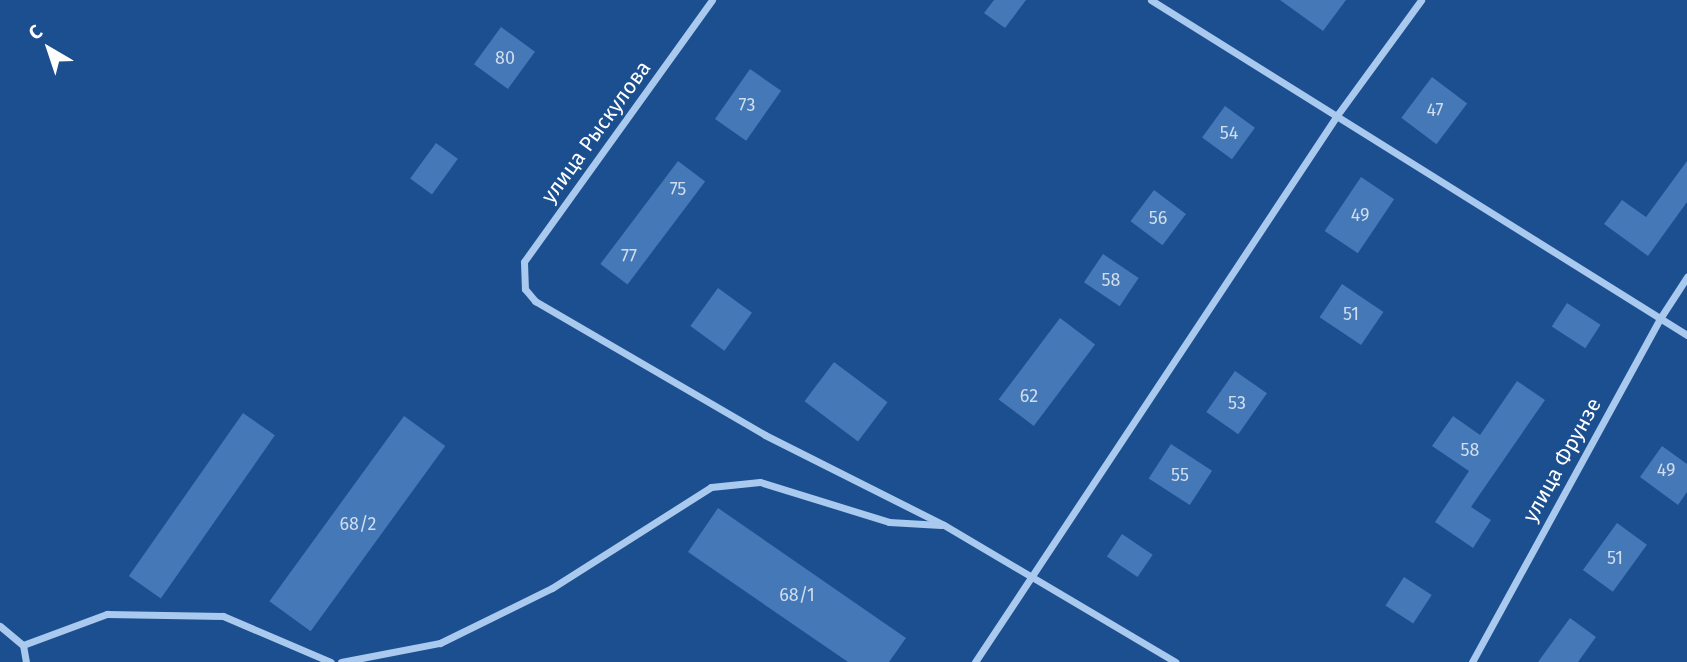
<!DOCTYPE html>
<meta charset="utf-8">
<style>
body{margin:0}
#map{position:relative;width:1687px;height:662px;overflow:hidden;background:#1b4f8f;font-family:"Fira Sans",sans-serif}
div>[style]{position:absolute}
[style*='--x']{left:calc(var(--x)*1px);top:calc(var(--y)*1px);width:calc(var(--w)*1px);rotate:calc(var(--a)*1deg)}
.building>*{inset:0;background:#4478b7;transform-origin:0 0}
.street>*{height:7px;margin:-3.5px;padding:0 3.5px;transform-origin:3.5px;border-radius:3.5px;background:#a9c9ee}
span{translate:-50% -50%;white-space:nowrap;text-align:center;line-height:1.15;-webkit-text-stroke:5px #1b4f8f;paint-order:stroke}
.number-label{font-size:18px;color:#d0dded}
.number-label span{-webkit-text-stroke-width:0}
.street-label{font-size:21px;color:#fff}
.north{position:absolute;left:14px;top:14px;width:70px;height:70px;-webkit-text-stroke:5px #1b4f8f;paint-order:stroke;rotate:321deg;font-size:19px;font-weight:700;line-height:28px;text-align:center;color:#fff}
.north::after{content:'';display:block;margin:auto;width:24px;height:32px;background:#fff;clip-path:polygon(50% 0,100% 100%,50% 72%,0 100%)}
</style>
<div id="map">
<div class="building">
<i style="clip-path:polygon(994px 0,1026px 0,1005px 28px,984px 13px)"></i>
<i style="clip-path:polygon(1280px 0,1346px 0,1323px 31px)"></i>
<i style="left:501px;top:27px;width:42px;height:46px;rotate:36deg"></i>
<i style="left:750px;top:69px;width:38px;height:61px;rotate:35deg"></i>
<i style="left:1432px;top:77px;width:44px;height:51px;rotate:37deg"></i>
<i style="left:1225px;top:106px;width:37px;height:39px;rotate:36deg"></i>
<i style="left:436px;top:143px;width:27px;height:44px;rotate:36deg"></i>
<i style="left:678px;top:161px;width:34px;height:129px;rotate:37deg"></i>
<i style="clip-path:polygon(1687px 161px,1687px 202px,1648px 256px,1604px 224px,1622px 200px,1646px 217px)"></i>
<i style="left:1361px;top:177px;width:40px;height:65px;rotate:34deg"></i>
<i style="left:1154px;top:190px;width:40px;height:39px;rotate:37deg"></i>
<i style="left:1103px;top:254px;width:43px;height:34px;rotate:34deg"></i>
<i style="left:1342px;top:284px;width:50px;height:40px;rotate:34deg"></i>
<i style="left:718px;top:288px;width:42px;height:47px;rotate:36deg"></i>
<i style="left:1567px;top:303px;width:40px;height:28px;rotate:33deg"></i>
<i style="left:1060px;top:318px;width:44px;height:102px;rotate:37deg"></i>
<i style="left:834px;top:362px;width:67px;height:49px;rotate:37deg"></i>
<i style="left:1235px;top:371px;width:39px;height:50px;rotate:35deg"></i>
<i style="clip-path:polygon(1517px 381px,1545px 400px,1471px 507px,1491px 520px,1473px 548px,1435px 522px,1469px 471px,1432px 446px,1453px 416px,1480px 435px)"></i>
<i style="left:243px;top:413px;width:39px;height:199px;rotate:35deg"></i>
<i style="left:404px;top:416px;width:51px;height:229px;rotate:36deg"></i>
<i style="left:1171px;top:444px;width:49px;height:41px;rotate:33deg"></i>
<i style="clip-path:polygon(1662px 446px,1687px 464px,1687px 492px,1678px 505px,1640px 477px)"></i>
<i style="clip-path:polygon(718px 508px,906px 638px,889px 662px,848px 662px,688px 552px)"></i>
<i style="left:1617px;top:523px;width:37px;height:58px;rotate:36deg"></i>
<i style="left:1122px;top:534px;width:37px;height:27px;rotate:34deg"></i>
<i style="left:1404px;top:577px;width:33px;height:34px;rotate:33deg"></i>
<i style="clip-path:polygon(1570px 618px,1596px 637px,1578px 662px,1538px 662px)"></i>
</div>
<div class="street">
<i style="--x:712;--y:0;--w:322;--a:125.7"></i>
<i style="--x:524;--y:262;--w:27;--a:88"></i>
<i style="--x:525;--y:289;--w:16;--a:50"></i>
<i style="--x:535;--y:301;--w:266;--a:30.2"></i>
<i style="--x:765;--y:435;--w:200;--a:26.7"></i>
<i style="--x:944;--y:525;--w:269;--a:30.6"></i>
<i style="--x:1151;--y:0;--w:632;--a:32.01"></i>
<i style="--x:0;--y:626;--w:30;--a:40"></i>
<i style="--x:23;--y:645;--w:17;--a:80"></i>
<i style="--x:23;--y:645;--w:90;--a:-20.3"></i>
<i style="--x:107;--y:614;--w:116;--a:1"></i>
<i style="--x:223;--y:616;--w:117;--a:23.1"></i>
<i style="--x:341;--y:662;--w:101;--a:-10.9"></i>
<i style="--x:440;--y:643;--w:125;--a:-26.2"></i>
<i style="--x:552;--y:588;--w:188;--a:-32.4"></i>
<i style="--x:711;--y:487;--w:49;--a:-5.8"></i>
<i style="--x:760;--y:482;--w:135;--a:17.2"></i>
<i style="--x:889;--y:522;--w:52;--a:3.3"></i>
<i style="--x:975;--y:662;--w:657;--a:-56.48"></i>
<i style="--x:1338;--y:114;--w:141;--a:-53.9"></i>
<i style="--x:1472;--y:662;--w:393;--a:-61.3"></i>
<i style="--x:1661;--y:317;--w:48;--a:-57"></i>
</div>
<div class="number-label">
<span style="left:505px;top:58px">80</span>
<span style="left:747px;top:105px">73</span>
<span style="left:1435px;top:110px">47</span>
<span style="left:1229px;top:133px">54</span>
<span style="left:678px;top:189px">75</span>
<span style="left:1360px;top:215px">49</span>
<span style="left:1158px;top:218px">56</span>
<span style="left:629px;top:256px">77</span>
<span style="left:1111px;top:280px">58</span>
<span style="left:1351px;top:314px">51</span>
<span style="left:1029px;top:396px">62</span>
<span style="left:1237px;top:403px">53</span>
<span style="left:1470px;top:450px">58</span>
<span style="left:1666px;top:470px">49</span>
<span style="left:1180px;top:475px">55</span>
<span style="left:358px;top:524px">68/2</span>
<span style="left:1615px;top:558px">51</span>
<span style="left:797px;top:595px">68/1</span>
</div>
<div class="street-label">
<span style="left:596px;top:132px;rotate:-54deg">улица Рыскулова</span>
<span style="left:1562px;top:460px;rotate:-61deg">улица Фрунзе</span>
</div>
<div class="north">С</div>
</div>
